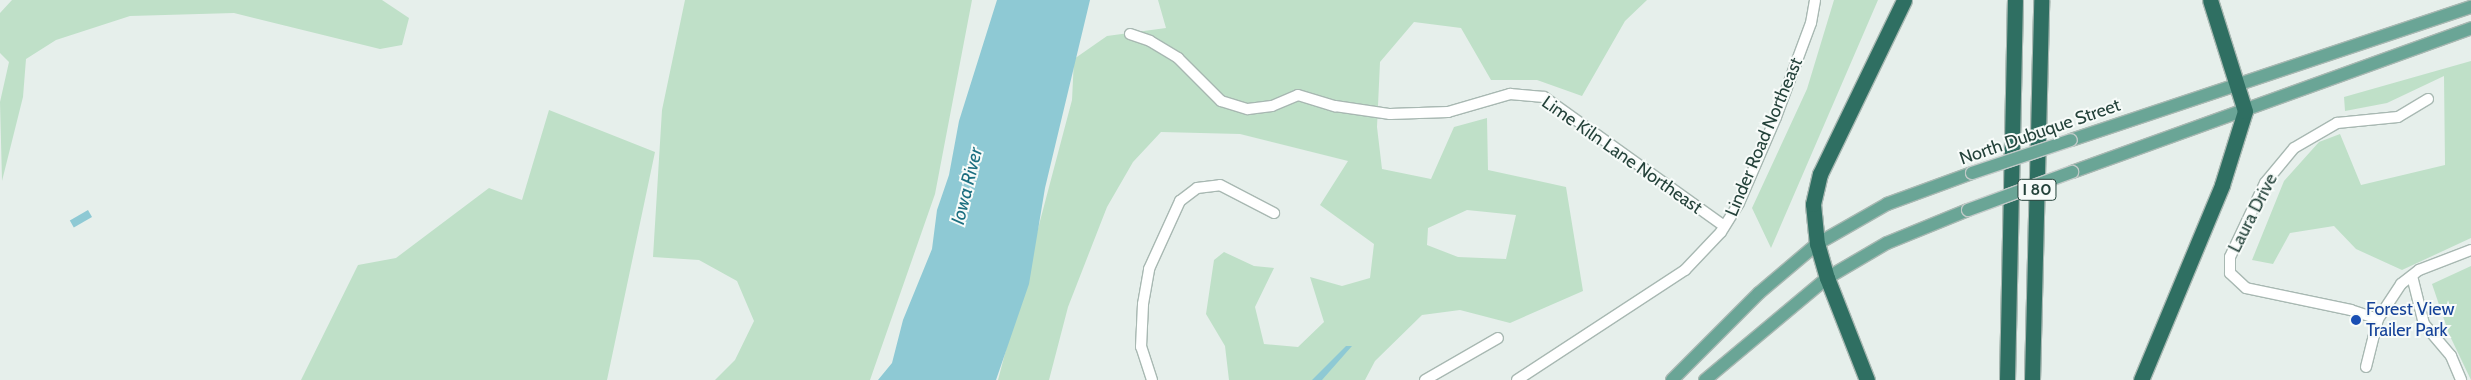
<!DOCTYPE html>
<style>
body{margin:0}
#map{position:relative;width:2471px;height:380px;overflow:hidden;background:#e6efeb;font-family:Cabin,sans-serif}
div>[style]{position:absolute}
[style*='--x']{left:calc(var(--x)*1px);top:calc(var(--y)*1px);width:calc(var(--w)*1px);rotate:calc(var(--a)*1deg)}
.green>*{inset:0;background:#bfe0c8}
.water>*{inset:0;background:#8ec9d4;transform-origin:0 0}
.roads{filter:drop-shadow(1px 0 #a8b8b2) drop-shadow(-1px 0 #a8b8b2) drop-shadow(0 1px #a8b8b2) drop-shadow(0 -1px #a8b8b2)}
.minor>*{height:10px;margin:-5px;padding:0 5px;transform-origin:5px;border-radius:5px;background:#fff}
.major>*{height:12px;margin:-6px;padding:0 6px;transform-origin:6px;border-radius:6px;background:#6aa596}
.highway>*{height:15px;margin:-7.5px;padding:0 7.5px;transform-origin:7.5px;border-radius:7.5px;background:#2f6f62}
.bridges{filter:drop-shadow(1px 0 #c2cac8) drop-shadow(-1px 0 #c2cac8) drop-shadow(0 1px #c2cac8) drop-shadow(0 -1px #c2cac8)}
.major-bridge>*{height:12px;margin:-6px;padding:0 6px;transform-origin:6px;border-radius:6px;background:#6aa596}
.dots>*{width:14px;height:14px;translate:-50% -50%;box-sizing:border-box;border:2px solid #f7fbf9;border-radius:50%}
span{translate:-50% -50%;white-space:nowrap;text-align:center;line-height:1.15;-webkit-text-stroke:4px #f7fbf9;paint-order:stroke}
.shield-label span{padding:1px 4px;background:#f7fbf9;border:1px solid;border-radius:4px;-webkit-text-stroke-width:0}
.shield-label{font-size:16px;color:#24423a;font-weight:700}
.street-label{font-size:18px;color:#24423a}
.transit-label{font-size:18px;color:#164399}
.left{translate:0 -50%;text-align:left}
.water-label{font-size:19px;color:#1c6f80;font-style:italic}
</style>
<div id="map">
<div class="green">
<i style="clip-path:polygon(12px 0,382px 0,409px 18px,402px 45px,380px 49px,234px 13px,130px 16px,56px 40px,26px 59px,23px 97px,2px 181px,0 102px,9px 62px,0 53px,0 13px)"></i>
<i style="clip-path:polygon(685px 0,972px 0,935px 194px,870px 380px,715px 380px,735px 360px,754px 321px,737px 281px,699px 260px,653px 257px,662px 110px)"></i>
<i style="clip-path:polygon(evenodd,1158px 0,1647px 0,1625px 21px,1582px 96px,1537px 80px,1491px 80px,1461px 28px,1414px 22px,1380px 62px,1377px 127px,1382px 169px,1431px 179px,1454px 127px,1487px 118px,1488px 170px,1566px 187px,1583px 291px,1510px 323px,1460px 310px,1422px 315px,1375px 361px,1365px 380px,1229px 380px,1225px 346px,1206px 314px,1214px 260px,1224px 252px,1254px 266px,1274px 268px,1255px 307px,1264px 344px,1298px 347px,1324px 322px,1310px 277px,1342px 286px,1370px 278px,1374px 244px,1320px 205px,1348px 161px,1240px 134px,1161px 132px,1133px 162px,1107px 207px,1068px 307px,1049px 380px,998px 380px,1072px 100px,1074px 59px,1107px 36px,1166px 28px,1158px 0,1467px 210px,1516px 215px,1506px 259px,1458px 257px,1427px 245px,1428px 228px,1467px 210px)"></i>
<i style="clip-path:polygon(1834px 0,1878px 0,1771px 248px,1752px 208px,1807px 89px)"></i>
<i style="clip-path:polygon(2471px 61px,2471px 238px,2402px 270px,2356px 249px,2334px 226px,2290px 233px,2273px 264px,2252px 260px,2284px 181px,2319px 142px,2340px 134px,2361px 185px,2445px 165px,2444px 76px,2387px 103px,2345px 111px,2344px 97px)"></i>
<i style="clip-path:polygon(549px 110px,655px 152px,607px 380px,301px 380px,358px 265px,396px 258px,489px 188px,522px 200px)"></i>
<i style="clip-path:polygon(2471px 266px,2471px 380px,2449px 334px,2432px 284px)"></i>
</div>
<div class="water">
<i style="clip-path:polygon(997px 0,1090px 0,1045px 188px,1029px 284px,996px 380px,878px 380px,892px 363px,903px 320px,932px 249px,937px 210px,949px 175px,959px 121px)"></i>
<i style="left:88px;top:210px;width:8px;height:21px;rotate:60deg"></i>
<i style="clip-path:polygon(1346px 346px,1352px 346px,1322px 380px,1312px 380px)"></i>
</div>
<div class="roads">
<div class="minor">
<i style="--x:1130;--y:34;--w:21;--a:19"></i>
<i style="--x:1150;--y:41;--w:33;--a:31"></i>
<i style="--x:1178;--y:58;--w:61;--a:45"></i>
<i style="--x:1221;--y:101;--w:28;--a:17"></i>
<i style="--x:1248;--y:109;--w:24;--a:-7"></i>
<i style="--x:1272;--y:106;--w:28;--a:-23"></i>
<i style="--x:1298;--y:95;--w:39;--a:17"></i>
<i style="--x:1335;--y:106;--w:56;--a:8.3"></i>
<i style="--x:1390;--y:114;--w:58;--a:-2"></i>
<i style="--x:1448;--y:112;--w:65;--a:-16.2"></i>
<i style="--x:1510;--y:94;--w:34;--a:5"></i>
<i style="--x:1544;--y:97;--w:221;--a:35.6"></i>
<i style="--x:2412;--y:276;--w:49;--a:76"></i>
<i style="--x:2424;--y:324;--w:42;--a:49.8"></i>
<i style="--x:2451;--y:356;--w:26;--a:67"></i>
<i style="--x:2378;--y:319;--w:28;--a:-162"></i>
<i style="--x:2351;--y:310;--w:107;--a:-168.2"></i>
<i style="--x:2246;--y:288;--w:22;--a:-137"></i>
<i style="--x:2230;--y:273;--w:16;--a:-90"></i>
<i style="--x:2230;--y:257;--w:82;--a:-64.7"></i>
<i style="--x:2265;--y:183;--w:45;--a:-50.4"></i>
<i style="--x:2294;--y:148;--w:50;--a:-30.2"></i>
<i style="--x:2337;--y:123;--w:61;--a:-5.6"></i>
<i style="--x:2398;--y:117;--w:35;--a:-31"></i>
<i style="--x:2366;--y:367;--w:49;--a:-76"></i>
<i style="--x:2378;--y:319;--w:42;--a:-56.7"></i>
<i style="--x:2401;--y:284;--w:23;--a:-38"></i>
<i style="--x:2419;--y:270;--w:56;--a:-21"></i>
<i style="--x:1152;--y:380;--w:35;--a:-108"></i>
<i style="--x:1141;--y:347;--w:43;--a:-87.3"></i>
<i style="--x:1143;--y:304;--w:36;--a:-80"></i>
<i style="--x:1149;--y:269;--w:75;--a:-65.5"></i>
<i style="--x:1180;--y:201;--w:21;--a:-37"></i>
<i style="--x:1197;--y:188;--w:23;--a:-7"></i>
<i style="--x:1220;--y:185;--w:61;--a:27.4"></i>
<i style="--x:1425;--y:380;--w:84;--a:-29.9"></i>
<i style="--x:1517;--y:380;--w:201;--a:-33.2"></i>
<i style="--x:1685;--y:270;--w:52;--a:-46.5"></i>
<i style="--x:1721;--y:232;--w:34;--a:-58"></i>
<i style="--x:1739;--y:203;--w:94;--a:-66.7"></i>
<i style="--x:1776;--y:117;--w:100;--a:-69.6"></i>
<i style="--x:1811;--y:23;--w:23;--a:-80"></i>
</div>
<div class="major">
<i style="--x:2071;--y:140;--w:422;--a:-18.4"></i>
<i style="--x:2072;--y:172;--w:424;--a:-19.8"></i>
<i style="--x:1672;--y:380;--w:123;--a:-45"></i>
<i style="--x:1759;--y:293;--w:76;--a:-40.2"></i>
<i style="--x:1817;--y:244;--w:81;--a:-29.7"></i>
<i style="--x:1887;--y:204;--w:90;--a:-20"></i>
<i style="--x:1705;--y:380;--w:159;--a:-39.9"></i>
<i style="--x:1827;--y:278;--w:69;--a:-30.3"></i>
<i style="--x:1887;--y:243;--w:87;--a:-22.2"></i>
</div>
<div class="highway">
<i style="--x:1867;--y:380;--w:110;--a:-111.4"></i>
<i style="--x:1827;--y:278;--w:35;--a:-106"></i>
<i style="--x:1817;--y:244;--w:40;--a:-95.7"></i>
<i style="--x:1813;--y:204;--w:31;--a:-77"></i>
<i style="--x:1820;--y:174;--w:193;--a:-64.2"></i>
<i style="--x:2007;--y:380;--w:380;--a:-88.8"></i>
<i style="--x:2032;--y:380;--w:380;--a:-88.6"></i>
<i style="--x:2141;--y:380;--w:211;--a:-67.4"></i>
<i style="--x:2222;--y:185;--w:77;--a:-72.7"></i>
<i style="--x:2245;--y:111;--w:116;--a:-107.5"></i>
</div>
</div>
<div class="bridges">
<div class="major-bridge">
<i style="--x:1972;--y:173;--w:104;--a:-18.4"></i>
<i style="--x:1968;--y:210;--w:111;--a:-20.1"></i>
</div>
</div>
<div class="dots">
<i style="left:2356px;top:320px;background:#1a4fb4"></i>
</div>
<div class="shield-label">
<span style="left:2037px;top:190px">I 80</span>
</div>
<div class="street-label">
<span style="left:2040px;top:132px;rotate:-19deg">North Dubuque Street</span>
<span style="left:1764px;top:137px;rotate:-67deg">Linder Road Northeast</span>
<span style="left:1622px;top:155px;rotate:35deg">Lime Kiln Lane Northeast</span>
<span style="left:2253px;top:213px;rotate:-63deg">Laura Drive</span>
</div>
<div class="transit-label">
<span class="left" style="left:2366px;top:320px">Forest View<br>Trailer Park</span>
</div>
<div class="water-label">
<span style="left:967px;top:186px;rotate:-76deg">Iowa River</span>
</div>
</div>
